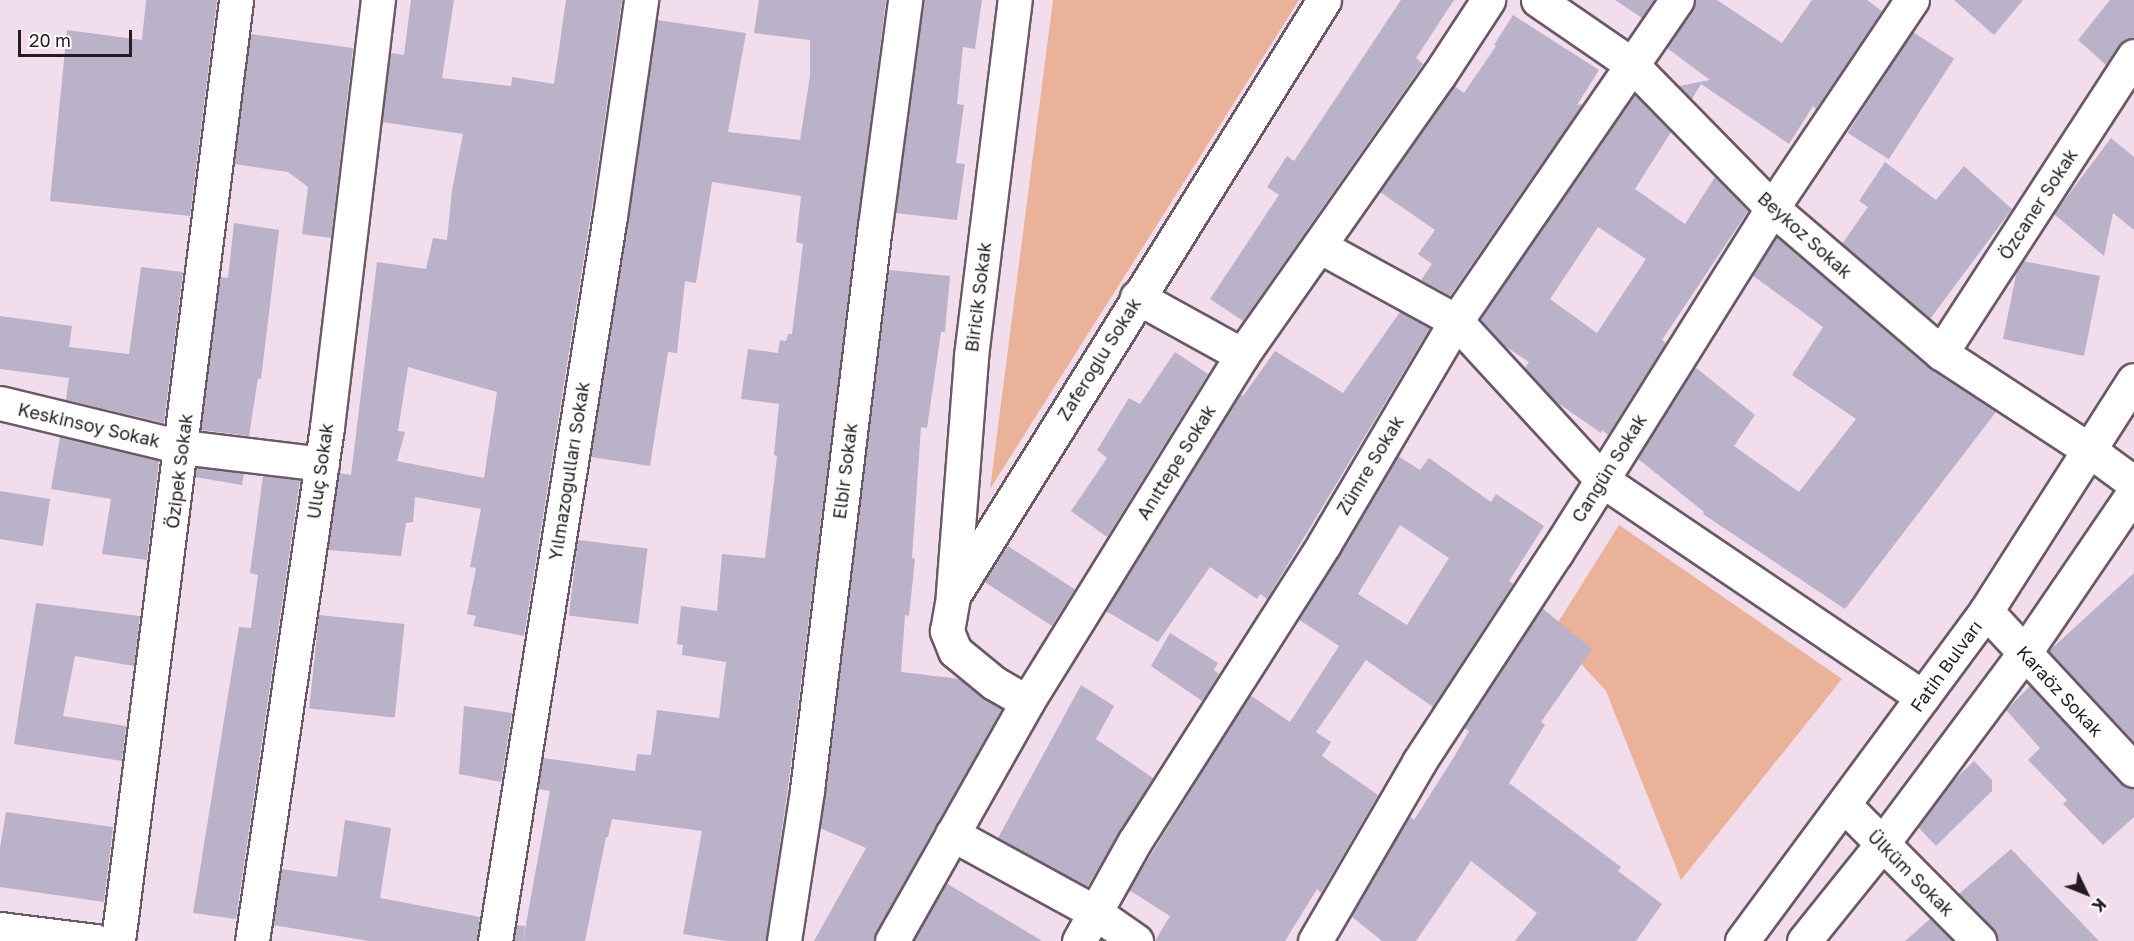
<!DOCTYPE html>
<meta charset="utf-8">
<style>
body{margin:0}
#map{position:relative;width:2134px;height:941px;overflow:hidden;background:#f2ddec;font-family:"Golos Text",sans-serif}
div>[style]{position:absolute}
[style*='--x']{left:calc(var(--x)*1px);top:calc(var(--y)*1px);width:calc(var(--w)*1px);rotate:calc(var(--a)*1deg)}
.green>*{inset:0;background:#eab298}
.building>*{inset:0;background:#bab2c8;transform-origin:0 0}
.roads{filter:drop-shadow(2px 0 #6b5966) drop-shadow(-2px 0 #6b5966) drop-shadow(0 2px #6b5966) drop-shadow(0 -2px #6b5966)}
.street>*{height:33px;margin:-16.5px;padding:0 16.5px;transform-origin:16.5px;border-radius:16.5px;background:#fff}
.secondary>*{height:33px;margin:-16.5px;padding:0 16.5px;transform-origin:16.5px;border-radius:16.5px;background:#fff}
span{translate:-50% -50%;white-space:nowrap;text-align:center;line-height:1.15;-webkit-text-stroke:4.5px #fff;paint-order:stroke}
.street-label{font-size:18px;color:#251d23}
.north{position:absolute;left:2056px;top:863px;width:60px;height:60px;-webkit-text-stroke:4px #fff;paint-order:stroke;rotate:133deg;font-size:16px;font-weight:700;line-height:24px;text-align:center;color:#251d23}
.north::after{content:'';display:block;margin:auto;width:21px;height:27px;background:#251d23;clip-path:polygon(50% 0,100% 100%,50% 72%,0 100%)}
.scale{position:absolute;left:18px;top:30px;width:114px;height:27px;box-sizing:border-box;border:3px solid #251d23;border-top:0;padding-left:8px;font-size:18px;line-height:21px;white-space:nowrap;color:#251d23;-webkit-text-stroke:4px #fff;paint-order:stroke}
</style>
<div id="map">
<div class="green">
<i style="clip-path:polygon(1053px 0,1299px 0,990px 489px)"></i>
<i style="clip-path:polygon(1619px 525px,1842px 679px,1681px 880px,1606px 691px,1552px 632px)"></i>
</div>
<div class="building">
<i style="clip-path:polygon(146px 0,217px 0,190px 216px,50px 201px,67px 30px,142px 40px)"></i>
<i style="clip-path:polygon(evenodd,411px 0,454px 0,442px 78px,511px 86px,512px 77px,554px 84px,566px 0,622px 0,591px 213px,524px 636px,473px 626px,476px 616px,467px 614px,476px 568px,470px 567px,481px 509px,415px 497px,413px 522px,406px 523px,401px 556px,328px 550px,339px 473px,351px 475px,377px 262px,426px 269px,433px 238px,447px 240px,452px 190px,463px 134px,382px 122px,391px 53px,404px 55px,411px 0,408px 367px,497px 392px,484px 478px,397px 461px,405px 432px,398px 431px,408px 367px)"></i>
<i style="clip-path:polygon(759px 0,886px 0,788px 787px,766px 941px,726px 941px,683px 934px,702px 831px,612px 819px,608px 837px,606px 837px,585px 941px,523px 941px,550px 791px,538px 789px,543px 758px,635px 771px,637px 754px,651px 755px,657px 710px,719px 718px,726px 662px,682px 655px,683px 645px,677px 644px,681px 606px,717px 611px,722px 554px,765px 558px,777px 456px,774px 455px,779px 404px,741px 399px,748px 349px,778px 353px,780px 340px,786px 341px,788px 334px,792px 334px,803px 244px,796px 242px,801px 196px,712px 182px,696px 283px,685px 281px,677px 353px,668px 352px,650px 466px,591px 457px,657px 20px,746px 33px,728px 132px,800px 140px,810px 76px,810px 40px,754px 33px)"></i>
<i style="clip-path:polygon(923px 0,982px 0,975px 49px,963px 47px,957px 104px,964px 105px,956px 163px,965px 164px,957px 220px,896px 213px)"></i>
<i style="clip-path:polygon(1401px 0,1454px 0,1416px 58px,1423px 64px,1243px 321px,1210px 299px,1279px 195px,1267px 187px,1287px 156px,1294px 161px)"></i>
<i style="clip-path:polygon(1615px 0,1654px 0,1642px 18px)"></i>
<i style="clip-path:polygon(1695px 0,1717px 0,1782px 43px,1812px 0,1867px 0,1882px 11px,1816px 109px,1813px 106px,1789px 144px,1701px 84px,1692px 99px,1679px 86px,1710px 80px,1667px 48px,1692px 11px)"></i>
<i style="clip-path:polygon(1954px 0,2023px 0,1994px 35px)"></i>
<i style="clip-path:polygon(2110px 0,2134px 0,2134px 37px,2126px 39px,2119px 45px,2106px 65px,2078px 40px)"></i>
<i style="clip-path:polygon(1513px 15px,1599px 70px,1577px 105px,1583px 104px,1450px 296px,1421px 280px,1432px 264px,1418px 254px,1435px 230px,1380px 192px,1454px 86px,1464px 93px,1496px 46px,1494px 45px)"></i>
<i style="left:1913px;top:32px;width:49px;height:120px;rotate:33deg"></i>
<i style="clip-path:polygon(251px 34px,353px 48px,331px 238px,302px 234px,308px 187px,288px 172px,234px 164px)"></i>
<i style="clip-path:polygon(evenodd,1635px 95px,1671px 132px,1635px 189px,1685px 224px,1715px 177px,1748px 211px,1662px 340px,1666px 343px,1608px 435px,1602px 430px,1601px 433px,1555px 401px,1525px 368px,1529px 362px,1505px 346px,1480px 319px,1635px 95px,1598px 227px,1646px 259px,1597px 333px,1550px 299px,1598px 227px)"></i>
<i style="clip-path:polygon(2111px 138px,2134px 157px,2134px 230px,2113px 213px,2104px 256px,2054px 214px)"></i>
<i style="clip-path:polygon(1885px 162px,1936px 200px,1964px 166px,2012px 209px,1930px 319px,1842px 244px,1868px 207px,1859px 201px)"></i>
<i style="clip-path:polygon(234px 223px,279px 230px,261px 379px,258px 378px,249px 436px,201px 430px,220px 277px,228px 278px)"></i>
<i style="clip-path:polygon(1776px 236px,1929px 367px,1996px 412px,1845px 609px,1703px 514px,1704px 512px,1637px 458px,1695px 367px,1755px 415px,1734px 446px,1799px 492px,1856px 419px,1792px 375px,1823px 327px,1752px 275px)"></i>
<i style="clip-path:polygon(2023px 261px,2100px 276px,2084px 356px,2003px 339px,2017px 270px)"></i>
<i style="clip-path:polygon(141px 267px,183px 272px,164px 423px,66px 400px,69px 378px,0 369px,0 316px,72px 326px,69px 347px,129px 354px)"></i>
<i style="clip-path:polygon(889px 270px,950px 276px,945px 332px,941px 332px,927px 428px,921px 427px,912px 558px,915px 559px,909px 616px,905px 615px,901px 672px,960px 679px,1002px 709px,876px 932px,873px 941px,814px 941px,866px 848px,820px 828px)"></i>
<i style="clip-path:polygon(1400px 312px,1430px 328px,1267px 599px,1260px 594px,1257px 599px,1210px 567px,1158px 642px,1106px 611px,1240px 394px,1243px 396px,1275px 351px,1343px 393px)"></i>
<i style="clip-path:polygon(1175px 352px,1208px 374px,1107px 537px,1071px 511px,1107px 458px,1097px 450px,1129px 398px,1140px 404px)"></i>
<i style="clip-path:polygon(60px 437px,159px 461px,147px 560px,102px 554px,111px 499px,51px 489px)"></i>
<i style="clip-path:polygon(evenodd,1398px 456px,1420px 470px,1429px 458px,1491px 502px,1496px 494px,1544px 526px,1509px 581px,1513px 584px,1433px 707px,1366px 660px,1316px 732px,1331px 742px,1322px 756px,1378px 795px,1321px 893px,1317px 889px,1285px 941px,1155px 941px,1170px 916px,1129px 890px,1250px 695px,1290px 722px,1339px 646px,1298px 619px,1398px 456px,1400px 525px,1449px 558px,1407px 625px,1358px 594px,1400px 525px)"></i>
<i style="clip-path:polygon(196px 468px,244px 473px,242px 485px,195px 477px)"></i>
<i style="clip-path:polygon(263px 476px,300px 480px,236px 919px,193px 913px,239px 627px,251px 628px,258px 575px,250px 573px)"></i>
<i style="clip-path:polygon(0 491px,50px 499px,43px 546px,0 539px)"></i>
<i style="left:578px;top:540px;width:70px;height:76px;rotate:7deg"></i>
<i style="left:1008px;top:546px;width:80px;height:43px;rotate:33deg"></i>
<i style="clip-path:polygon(2134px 573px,2134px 742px,2049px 651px)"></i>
<i style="clip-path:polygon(36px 603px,140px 616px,134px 666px,75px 656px,63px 716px,126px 726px,122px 761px,14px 744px)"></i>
<i style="clip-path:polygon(1542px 608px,1592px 649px,1541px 722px,1545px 725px,1509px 783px,1621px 867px,1618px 871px,1662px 904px,1636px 941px,1515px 941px,1537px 913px,1471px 861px,1416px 941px,1382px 941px,1351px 916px,1409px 816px,1414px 820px,1454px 757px,1469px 731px,1464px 728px)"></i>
<i style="left:319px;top:615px;width:86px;height:94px;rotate:6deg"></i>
<i style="clip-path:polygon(1170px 633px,1218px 663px,1214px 670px,1219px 674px,1202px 701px,1151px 666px)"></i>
<i style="clip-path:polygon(1081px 685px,1114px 706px,1096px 739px,1153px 778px,1087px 887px,998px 838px)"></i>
<i style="clip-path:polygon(2030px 686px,2120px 783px,2134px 788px,2134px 817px,2103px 845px,2063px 804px,2067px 800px,2028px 760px,2040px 748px,2006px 710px)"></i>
<i style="clip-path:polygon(464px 706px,512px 713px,501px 782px,459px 774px)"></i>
<i style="clip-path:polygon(1974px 761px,1992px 780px,1992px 791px,1936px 846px,1918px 827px,1952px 782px)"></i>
<i style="clip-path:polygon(6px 812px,113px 827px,104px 902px,0 887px,0 848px)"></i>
<i style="clip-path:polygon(345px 820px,391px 828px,380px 898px,480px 917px,477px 941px,369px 941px,273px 925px,281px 869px,337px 877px)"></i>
<i style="clip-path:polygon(2011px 849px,2099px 941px,1997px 941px,1992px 928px,1959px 894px)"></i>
<i style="clip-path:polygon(946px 883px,1042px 941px,914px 941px)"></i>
<i style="clip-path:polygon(1930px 919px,1953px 941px,1905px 941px)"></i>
<i style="clip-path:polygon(517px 925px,525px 926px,523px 941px,514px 941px)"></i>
</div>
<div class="roads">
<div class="street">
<i style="--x:1319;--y:246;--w:156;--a:28.7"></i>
<i style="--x:1456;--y:321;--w:216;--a:47.4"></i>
<i style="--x:1602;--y:480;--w:387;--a:34.1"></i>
<i style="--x:1137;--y:297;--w:120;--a:28.9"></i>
<i style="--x:1941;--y:353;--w:354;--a:-57"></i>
<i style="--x:0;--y:403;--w:187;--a:13.6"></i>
<i style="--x:182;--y:447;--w:141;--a:6.9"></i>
<i style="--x:2089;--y:450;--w:56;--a:36.3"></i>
<i style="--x:953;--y:592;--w:237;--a:-85.6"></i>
<i style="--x:971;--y:356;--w:359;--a:-83"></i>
<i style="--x:1986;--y:611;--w:217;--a:47.1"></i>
<i style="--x:1027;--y:702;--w:38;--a:-150"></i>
<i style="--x:994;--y:683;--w:50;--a:-140.6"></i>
<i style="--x:955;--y:651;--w:22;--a:-112"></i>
<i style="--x:947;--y:631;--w:36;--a:-80"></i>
<i style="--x:953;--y:596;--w:702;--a:-58.1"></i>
<i style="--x:1844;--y:805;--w:192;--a:45.2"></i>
<i style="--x:952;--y:834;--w:164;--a:28.7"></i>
<i style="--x:1096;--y:913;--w:49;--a:35"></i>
<i style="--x:0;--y:929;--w:96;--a:7.2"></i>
<i style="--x:118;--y:941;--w:948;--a:-82.85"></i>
<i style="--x:252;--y:941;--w:519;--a:-81.7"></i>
<i style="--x:327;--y:427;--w:430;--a:-83.2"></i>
<i style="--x:495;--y:941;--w:734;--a:-80.99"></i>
<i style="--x:610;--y:216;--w:218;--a:-81.8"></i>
<i style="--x:784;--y:941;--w:153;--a:-81.3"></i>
<i style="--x:807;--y:790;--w:568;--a:-83.13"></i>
<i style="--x:875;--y:226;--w:228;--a:-82.4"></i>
<i style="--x:892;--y:941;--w:274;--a:-60.5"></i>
<i style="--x:1027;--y:702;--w:408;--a:-58.2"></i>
<i style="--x:1242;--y:355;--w:342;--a:-54.9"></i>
<i style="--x:1439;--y:75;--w:90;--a:-56.8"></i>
<i style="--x:1079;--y:941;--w:115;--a:-60.8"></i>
<i style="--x:1135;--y:841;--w:352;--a:-57.5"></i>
<i style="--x:1324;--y:544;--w:259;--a:-59.4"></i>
<i style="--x:1456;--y:321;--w:390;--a:-55.5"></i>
<i style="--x:1315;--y:941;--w:207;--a:-59.8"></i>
<i style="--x:1419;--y:762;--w:250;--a:-56.8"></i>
<i style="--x:1556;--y:553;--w:407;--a:-57.9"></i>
<i style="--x:1772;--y:208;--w:251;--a:-56.1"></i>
</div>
<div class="secondary">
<i style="--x:1538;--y:0;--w:113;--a:34.5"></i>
<i style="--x:1631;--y:64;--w:202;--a:45.6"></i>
<i style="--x:1772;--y:208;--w:223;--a:40.6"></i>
<i style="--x:1941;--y:353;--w:177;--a:33.2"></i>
<i style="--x:1742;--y:941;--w:410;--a:-53.5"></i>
<i style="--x:1986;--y:611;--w:274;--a:-57.4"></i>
<i style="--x:1804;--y:941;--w:124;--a:-51.2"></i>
<i style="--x:1882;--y:844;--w:239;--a:-53.3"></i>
<i style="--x:2025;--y:652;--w:194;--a:-55.7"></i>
</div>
</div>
<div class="street-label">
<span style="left:2038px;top:204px;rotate:-57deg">Özcaner Sokak</span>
<span style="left:1805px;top:235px;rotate:42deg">Beykoz Sokak</span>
<span style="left:978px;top:297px;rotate:-83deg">Biricik Sokak</span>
<span style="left:1099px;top:359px;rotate:-58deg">Zaferoğlu Sokak</span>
<span style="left:89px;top:425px;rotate:13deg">Keskinsoy Sokak</span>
<span style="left:1176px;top:462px;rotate:-58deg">Anıttepe Sokak</span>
<span style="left:1370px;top:465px;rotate:-59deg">Zümre Sokak</span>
<span style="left:1609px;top:468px;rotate:-58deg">Cangün Sokak</span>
<span style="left:179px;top:471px;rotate:-83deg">Özipek Sokak</span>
<span style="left:320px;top:471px;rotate:-82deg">Uluç Sokak</span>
<span style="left:569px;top:471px;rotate:-81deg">Yılmazoğulları Sokak</span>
<span style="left:845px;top:471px;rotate:-83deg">Elbir Sokak</span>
<span style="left:1946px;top:666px;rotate:-54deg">Fatih Bulvarı</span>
<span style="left:2060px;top:691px;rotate:47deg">Karaöz Sokak</span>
<span style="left:1911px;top:873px;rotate:45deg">Ülküm Sokak</span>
</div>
<div class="north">K</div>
<div class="scale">20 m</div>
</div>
